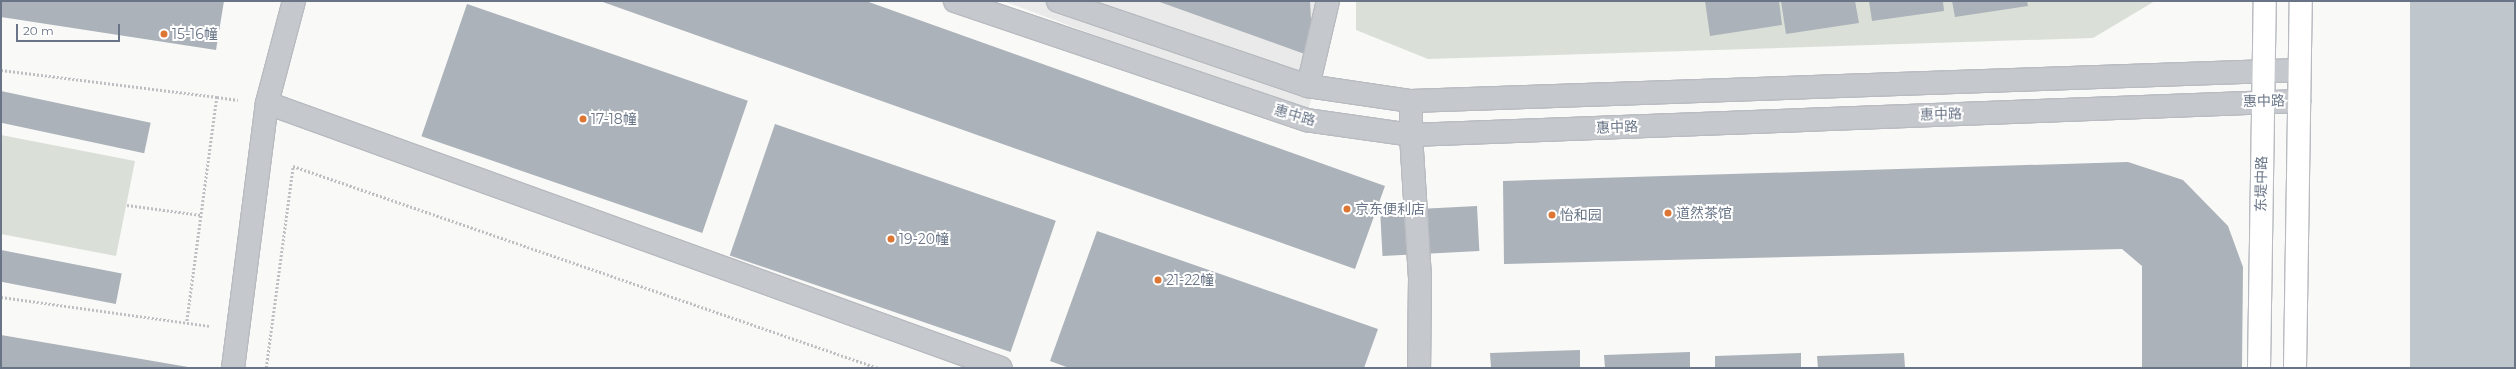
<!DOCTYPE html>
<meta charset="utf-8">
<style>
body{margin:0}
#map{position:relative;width:2516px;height:369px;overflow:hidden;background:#f9f9f7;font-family:Montserrat,"Noto Sans SC",sans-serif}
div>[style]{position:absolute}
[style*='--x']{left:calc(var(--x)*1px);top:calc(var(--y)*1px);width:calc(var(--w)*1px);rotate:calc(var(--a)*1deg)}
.built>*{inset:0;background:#eaeaea}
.green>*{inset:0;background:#dae0d8}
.water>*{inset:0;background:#bfc7cd;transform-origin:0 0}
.building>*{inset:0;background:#acb2b9;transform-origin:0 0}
.path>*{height:2.5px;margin-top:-1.25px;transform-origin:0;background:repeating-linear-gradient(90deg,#bdbfc2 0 2px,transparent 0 4px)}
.roads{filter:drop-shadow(1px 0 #b8bbc0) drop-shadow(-1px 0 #b8bbc0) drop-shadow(0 1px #b8bbc0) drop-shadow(0 -1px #b8bbc0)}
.minor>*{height:22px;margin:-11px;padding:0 11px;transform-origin:11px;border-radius:11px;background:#c5c8cc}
.major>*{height:22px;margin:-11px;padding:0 11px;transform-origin:11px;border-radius:11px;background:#fff}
.dots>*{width:11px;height:11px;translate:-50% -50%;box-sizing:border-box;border:2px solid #fff;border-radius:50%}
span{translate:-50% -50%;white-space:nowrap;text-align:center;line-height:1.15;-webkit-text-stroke:4px #fff;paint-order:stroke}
.poi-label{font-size:14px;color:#697587}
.left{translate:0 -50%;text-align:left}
.street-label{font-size:14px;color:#697587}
.frame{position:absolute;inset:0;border:2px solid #697587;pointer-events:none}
.scale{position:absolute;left:16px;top:24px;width:104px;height:18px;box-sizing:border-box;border:2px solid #697587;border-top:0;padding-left:5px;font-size:12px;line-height:14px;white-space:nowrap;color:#697587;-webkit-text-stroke:3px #fff;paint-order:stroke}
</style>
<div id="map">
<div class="built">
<i style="clip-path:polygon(1003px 1px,1340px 1px,1307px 114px)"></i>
</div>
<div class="green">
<i style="clip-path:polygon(1356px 1px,2155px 1px,2093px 38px,1428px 59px,1356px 30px)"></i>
<i style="clip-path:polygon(1px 135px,135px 161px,116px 256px,1px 234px)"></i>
</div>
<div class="water">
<i style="left:2410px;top:1px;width:105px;height:367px"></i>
</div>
<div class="building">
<i style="clip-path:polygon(1px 1px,224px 1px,216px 50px,1px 17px)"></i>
<i style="clip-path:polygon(600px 1px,866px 1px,1385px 186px,1355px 269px)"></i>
<i style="clip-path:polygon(1157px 1px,1310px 1px,1313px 57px)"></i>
<i style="clip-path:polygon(1705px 1px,1779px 1px,1782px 25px,1710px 36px)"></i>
<i style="clip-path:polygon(1781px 1px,1855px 1px,1859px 23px,1786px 34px)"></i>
<i style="clip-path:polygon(1869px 1px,1943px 1px,1944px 11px,1872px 21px)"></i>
<i style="clip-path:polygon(1952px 1px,2027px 1px,2028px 6px,1955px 17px)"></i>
<i style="left:467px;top:4px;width:297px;height:140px;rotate:19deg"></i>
<i style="left:1px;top:91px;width:153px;height:31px;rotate:12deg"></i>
<i style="left:775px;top:124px;width:297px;height:139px;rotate:19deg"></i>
<i style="clip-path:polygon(2128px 162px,2183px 180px,2228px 226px,2243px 267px,2242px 368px,2142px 368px,2142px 266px,2122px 249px,1504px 264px,1503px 181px)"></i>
<i style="left:1477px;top:206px;width:45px;height:97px;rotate:87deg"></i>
<i style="clip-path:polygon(1097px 231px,1378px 329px,1364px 368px,1069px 368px,1050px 361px)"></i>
<i style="left:1px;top:250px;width:123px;height:31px;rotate:11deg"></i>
<i style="clip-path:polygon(1px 335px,188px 367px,187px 368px,1px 368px)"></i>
<i style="clip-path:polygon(1580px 350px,1580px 368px,1491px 368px,1490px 353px)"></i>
<i style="clip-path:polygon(1690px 352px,1690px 368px,1605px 368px,1604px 355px)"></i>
<i style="clip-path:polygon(1801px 353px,1801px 368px,1715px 368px,1715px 356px)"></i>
<i style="clip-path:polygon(1904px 353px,1905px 368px,1818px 368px,1817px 356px)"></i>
</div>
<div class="path">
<i style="--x:1;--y:70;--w:218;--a:7.1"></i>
<i style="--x:217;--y:97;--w:228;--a:97.6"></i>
<i style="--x:217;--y:97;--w:21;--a:8"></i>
<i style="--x:127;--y:205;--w:75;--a:7.7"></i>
<i style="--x:1;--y:297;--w:210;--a:7.9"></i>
<i style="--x:266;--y:368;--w:204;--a:-82.4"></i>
<i style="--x:293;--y:166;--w:619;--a:19.05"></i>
</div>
<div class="roads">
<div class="minor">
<i style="--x:955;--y:1;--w:371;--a:18.7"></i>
<i style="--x:1306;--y:120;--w:106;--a:8.1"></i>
<i style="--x:1411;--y:135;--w:889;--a:-2.19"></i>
<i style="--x:1058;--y:1;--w:264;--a:18.8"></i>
<i style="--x:1308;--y:86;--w:104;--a:8.3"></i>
<i style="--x:1411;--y:101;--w:889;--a:-2"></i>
<i style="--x:1308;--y:86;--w:87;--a:-76.8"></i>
<i style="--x:1411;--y:101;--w:34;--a:90"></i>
<i style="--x:1411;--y:135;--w:143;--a:86.4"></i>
<i style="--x:1420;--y:278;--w:90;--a:90.6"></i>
<i style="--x:267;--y:103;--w:780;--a:19.85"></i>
<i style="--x:233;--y:368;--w:267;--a:-82.7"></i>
<i style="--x:267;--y:103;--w:106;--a:-75.2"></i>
</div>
<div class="major">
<i style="--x:2259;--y:368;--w:367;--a:-89.1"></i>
<i style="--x:2295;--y:368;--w:367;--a:-89.1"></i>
</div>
</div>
<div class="dots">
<i style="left:164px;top:34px;background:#dd7533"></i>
<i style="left:583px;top:119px;background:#dd7533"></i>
<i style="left:1347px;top:209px;background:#dd7533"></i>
<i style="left:1668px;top:213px;background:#dd7533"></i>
<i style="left:1552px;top:215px;background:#dd7533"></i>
<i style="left:891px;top:239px;background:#dd7533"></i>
<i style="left:1158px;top:280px;background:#dd7533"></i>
</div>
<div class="poi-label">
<span class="left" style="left:172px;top:34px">15-16幢</span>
<span class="left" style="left:591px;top:119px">17-18幢</span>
<span class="left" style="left:1355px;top:209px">京东便利店</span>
<span class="left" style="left:1676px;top:213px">道然茶馆</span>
<span class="left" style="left:1560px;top:215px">怡和园</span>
<span class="left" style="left:899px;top:239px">19-20幢</span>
<span class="left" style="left:1166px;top:280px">21-22幢</span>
</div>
<div class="street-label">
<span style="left:2264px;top:101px;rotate:-1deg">惠中路</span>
<span style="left:1941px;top:114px;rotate:-2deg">惠中路</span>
<span style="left:1295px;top:115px;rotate:16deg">惠中路</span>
<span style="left:1617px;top:127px;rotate:-2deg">惠中路</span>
<span style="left:2261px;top:184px;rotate:-89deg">东堤中路</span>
</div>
<div class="frame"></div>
<div class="scale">20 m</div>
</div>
